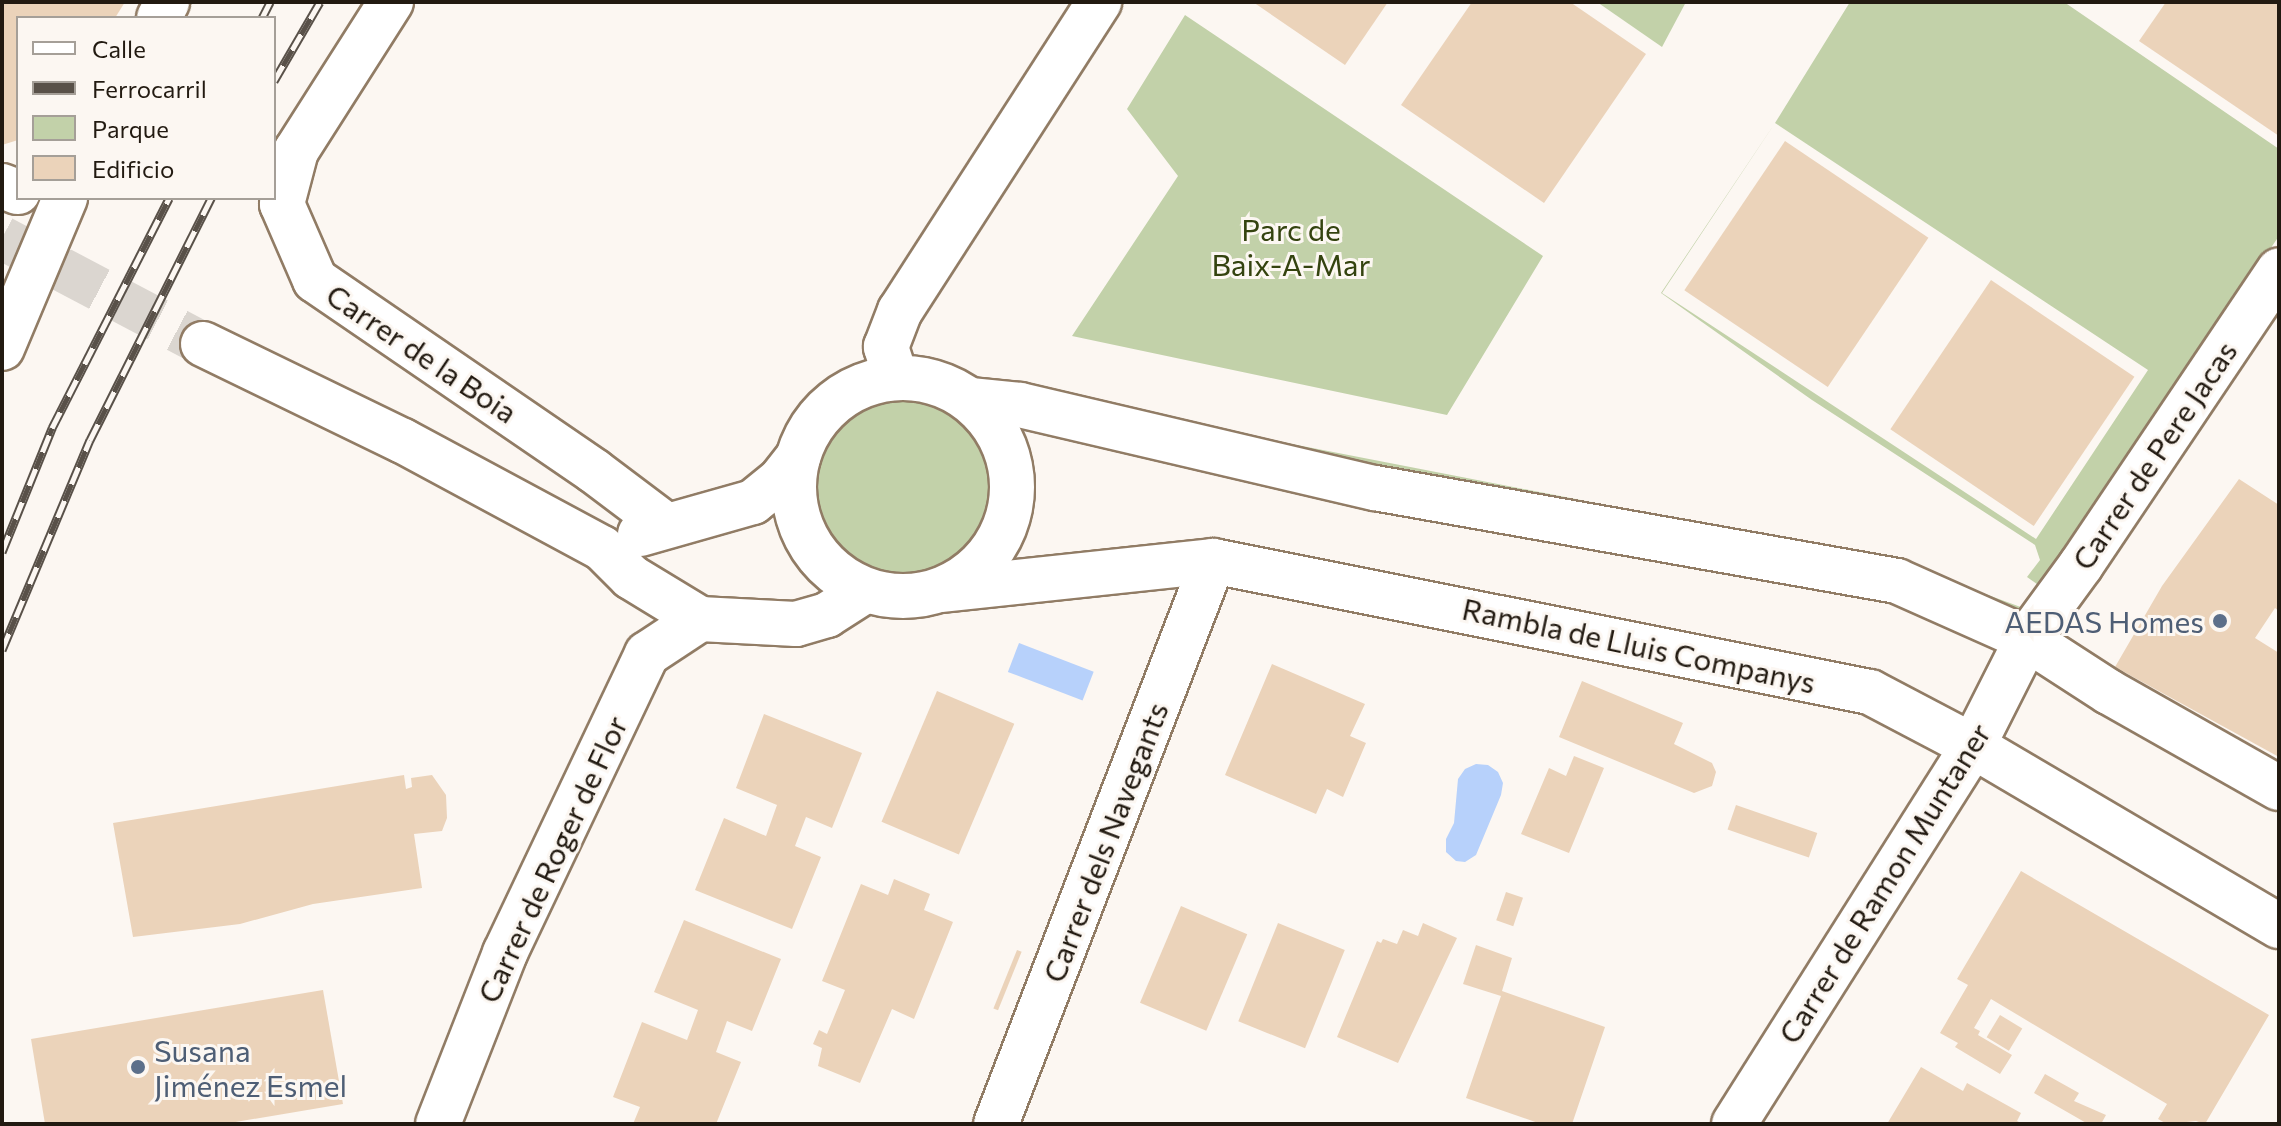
<!DOCTYPE html>
<meta charset="utf-8">
<style>
body{margin:0}
#map{position:relative;width:2281px;height:1126px;overflow:hidden;background:#fcf7f2;font-family:Commissioner,sans-serif}
div>[style]{position:absolute}
[style*='--x']{left:calc(var(--x)*1px);top:calc(var(--y)*1px);width:calc(var(--w)*1px);rotate:calc(var(--a)*1deg)}
.green>*{inset:0;background:#c2d1a9}
.round{border-radius:50%}
.water>*{inset:0;background:#b7d1fb;transform-origin:0 0}
.building>*{inset:0;background:#ebd3ba;transform-origin:0 0}
.minor-tunnel>*{height:44px;margin-top:-22px;transform-origin:0;background:repeating-linear-gradient(90deg,#dbd6d0 0 44px,transparent 0 66px)}
.roads{filter:drop-shadow(2px 0 #917c65) drop-shadow(-2px 0 #917c65) drop-shadow(0 2px #917c65) drop-shadow(0 -2px #917c65)}
.minor>*{height:44px;margin:-22px;padding:0 22px;transform-origin:22px;border-radius:22px;background:#fff}
.minor>.ring{margin:-22px;padding:0;box-sizing:content-box;background:none;border:44px solid #fff;border-radius:50%}
.rail>*{height:9px;margin-top:-4.5px;transform-origin:0;background:repeating-linear-gradient(90deg,#fcf7f2 0 18px,#595149 0 36px);box-sizing:border-box;border-block:2px solid #595149}
.dots>*{width:22px;height:22px;translate:-50% -50%;box-sizing:border-box;border:4px solid #fcf7f2;border-radius:50%}
span{translate:-50% -50%;white-space:nowrap;text-align:center;line-height:1.15;-webkit-text-stroke:6px #fcf7f2;paint-order:stroke}
.park-label{font-size:30px;color:#34430f}
.street-label{font-size:30px;color:#221a11}
.service-label{font-size:30px;color:#4e5e75}
.right{translate:-100% -50%;text-align:right}
.left{translate:0 -50%;text-align:left}
.frame{position:absolute;inset:0;border:4px solid #221a11;pointer-events:none}
.legend{position:absolute;left:16px;top:16px;width:260px;height:184px;box-sizing:border-box;background:#fcf7f2;border:2px solid #a59f98;margin:0;padding:10px 14px;list-style:none;font-size:24px;color:#221a11}
.legend li{display:flex;align-items:center;gap:16px;height:40px}
.legend b{width:40px;border:2px solid #a59f98}
</style>
<div id="map">
<div class="green">
<i style="clip-path:polygon(1597px 2px,1686px 2px,1662px 47px)"></i>
<i style="clip-path:polygon(evenodd,1850px 2px,2064px 2px,2279px 149px,2279px 236px,2043px 581px,2046px 597px,2022px 614px,1894px 565px,1310px 452px,1095px 406px,1896px 561px,2026px 609px,2040px 599px,2041px 587px,2027px 577px,2040px 560px,2035px 545px,1812px 400px,1661px 293px,1775px 123px,1850px 2px,1775px 123px,2148px 370px,2036px 539px,1662px 293px,1775px 123px)"></i>
<i style="clip-path:polygon(1185px 15px,1543px 256px,1447px 415px,1072px 336px,1178px 176px,1127px 109px)"></i>
<i class="round" style="left:816px;top:399px;width:182px;height:182px"></i>
</div>
<div class="water">
<i style="left:1019px;top:643px;width:80px;height:31px;rotate:21deg"></i>
<i style="clip-path:polygon(1476px 764px,1488px 765px,1498px 772px,1503px 783px,1501px 795px,1476px 855px,1465px 862px,1456px 861px,1446px 852px,1446px 839px,1454px 823px,1458px 779px,1465px 769px)"></i>
</div>
<div class="building">
<i style="clip-path:polygon(2px 2px,125px 2px,115px 18px,18px 18px,18px 140px,2px 145px)"></i>
<i style="clip-path:polygon(1253px 2px,1388px 2px,1345px 65px)"></i>
<i style="clip-path:polygon(1472px 2px,1570px 2px,1646px 54px,1544px 203px,1401px 105px)"></i>
<i style="clip-path:polygon(2166px 2px,2279px 2px,2279px 136px,2139px 41px)"></i>
<i style="left:1785px;top:141px;width:173px;height:180px;rotate:34deg"></i>
<i style="left:1991px;top:280px;width:173px;height:180px;rotate:34deg"></i>
<i style="clip-path:polygon(2239px 479px,2279px 505px,2279px 611px,2275px 608px,2255px 638px,2279px 653px,2279px 757px,2115px 667px,2162px 586px)"></i>
<i style="clip-path:polygon(1272px 664px,1365px 704px,1350px 736px,1366px 743px,1343px 797px,1327px 789px,1316px 814px,1225px 775px)"></i>
<i style="clip-path:polygon(1582px 681px,1683px 723px,1674px 744px,1712px 763px,1716px 772px,1712px 786px,1694px 793px,1559px 737px)"></i>
<i style="left:937px;top:691px;width:84px;height:142px;rotate:23deg"></i>
<i style="clip-path:polygon(764px 714px,862px 753px,832px 828px,806px 817px,795px 846px,821px 857px,792px 929px,695px 890px,724px 818px,766px 836px,777px 805px,736px 788px)"></i>
<i style="clip-path:polygon(1574px 756px,1604px 768px,1569px 853px,1521px 834px,1549px 768px,1566px 776px)"></i>
<i style="clip-path:polygon(404px 775px,406px 789px,412px 787px,411px 778px,432px 775px,446px 795px,447px 818px,442px 831px,414px 834px,422px 888px,313px 904px,240px 924px,133px 937px,113px 823px)"></i>
<i style="left:1736px;top:805px;width:86px;height:26px;rotate:19deg"></i>
<i style="clip-path:polygon(2021px 871px,2269px 1015px,2205px 1124px,2196px 1121px,2167px 1124px,2158px 1119px,2167px 1104px,1991px 999px,1974px 1028px,1980px 1031px,1978px 1035px,2012px 1055px,2000px 1074px,1955px 1047px,1958px 1043px,1940px 1033px,1968px 985px,1957px 979px)"></i>
<i style="clip-path:polygon(894px 879px,930px 894px,924px 910px,953px 922px,914px 1019px,892px 1009px,860px 1083px,818px 1066px,822px 1048px,813px 1044px,819px 1030px,827px 1034px,845px 990px,822px 981px,861px 884px,888px 895px)"></i>
<i style="left:1506px;top:892px;width:18px;height:30px;rotate:19deg"></i>
<i style="left:1181px;top:906px;width:72px;height:105px;rotate:23deg"></i>
<i style="clip-path:polygon(684px 920px,781px 959px,752px 1031px,727px 1021px,716px 1052px,741px 1062px,716px 1124px,633px 1124px,640px 1107px,613px 1097px,642px 1022px,687px 1040px,698px 1010px,654px 992px)"></i>
<i style="left:1278px;top:923px;width:72px;height:106px;rotate:22deg"></i>
<i style="clip-path:polygon(1423px 923px,1457px 938px,1398px 1063px,1337px 1037px,1377px 941px,1381px 943px,1383px 939px,1397px 944px,1403px 930px,1418px 936px)"></i>
<i style="clip-path:polygon(1476px 945px,1512px 958px,1502px 991px,1605px 1027px,1572px 1124px,1541px 1124px,1466px 1098px,1501px 996px,1463px 984px)"></i>
<i style="left:1017px;top:950px;width:5px;height:63px;rotate:22deg"></i>
<i style="clip-path:polygon(323px 990px,343px 1104px,224px 1124px,45px 1124px,31px 1039px)"></i>
<i style="left:2000px;top:1015px;width:26px;height:26px;rotate:31deg"></i>
<i style="clip-path:polygon(1921px 1067px,1963px 1091px,1967px 1083px,2021px 1113px,2017px 1121px,2023px 1124px,1887px 1124px)"></i>
<i style="clip-path:polygon(2045px 1074px,2079px 1093px,2074px 1101px,2106px 1115px,2101px 1124px,2088px 1124px,2034px 1093px)"></i>
</div>
<div class="minor-tunnel">
<i style="--x:2;--y:238;--w:227;--a:27.8"></i>
</div>
<div class="roads">
<div class="minor">
<i style="--x:391;--y:2;--w:177;--a:122.5"></i>
<i style="--x:296;--y:151;--w:55;--a:104.8"></i>
<i style="--x:282;--y:204;--w:83;--a:66.5"></i>
<i style="--x:315;--y:280;--w:338;--a:34.4"></i>
<i style="--x:594;--y:471;--w:91;--a:37"></i>
<i style="--x:159;--y:18;--w:18;--a:-63"></i>
<i style="--x:2;--y:186;--w:17;--a:21"></i>
<i style="--x:203;--y:344;--w:222;--a:25.9"></i>
<i style="--x:403;--y:441;--w:226;--a:28.3"></i>
<i style="--x:602;--y:548;--w:41;--a:45"></i>
<i style="--x:631;--y:577;--w:81;--a:31.3"></i>
<i style="--x:700;--y:619;--w:96;--a:3"></i>
<i style="--x:796;--y:624;--w:32;--a:-16"></i>
<i style="--x:827;--y:615;--w:46;--a:-32.7"></i>
<i style="--x:2;--y:348;--w:163;--a:-67.2"></i>
<i style="--x:896;--y:378;--w:33;--a:-108"></i>
<i style="--x:886;--y:347;--w:39;--a:-69"></i>
<i style="--x:900;--y:311;--w:368;--a:-57.2"></i>
<i class="ring" style="left:794px;top:378px;width:174px;height:174px"></i>
<i style="--x:970;--y:400;--w:50;--a:5.7"></i>
<i style="--x:1020;--y:405;--w:365;--a:13.2"></i>
<i style="--x:1375;--y:488;--w:530;--a:10.1"></i>
<i style="--x:1897;--y:581;--w:142;--a:24"></i>
<i style="--x:2027;--y:639;--w:98;--a:32.9"></i>
<i style="--x:2109;--y:692;--w:195;--a:29.5"></i>
<i style="--x:640;--y:534;--w:117;--a:-15.8"></i>
<i style="--x:753;--y:502;--w:36;--a:-39"></i>
<i style="--x:781;--y:479;--w:28;--a:-52"></i>
<i style="--x:941;--y:590;--w:274;--a:-6.1"></i>
<i style="--x:1213;--y:561;--w:670;--a:11.28"></i>
<i style="--x:1870;--y:692;--w:116;--a:27.7"></i>
<i style="--x:1973;--y:746;--w:355;--a:30.5"></i>
<i style="--x:438;--y:1124;--w:184;--a:-68.6"></i>
<i style="--x:505;--y:953;--w:331;--a:-64.6"></i>
<i style="--x:647;--y:654;--w:64;--a:-33.4"></i>
<i style="--x:996;--y:1124;--w:603;--a:-68.92"></i>
<i style="--x:1734;--y:1124;--w:447;--a:-57.7"></i>
<i style="--x:1973;--y:746;--w:120;--a:-63.2"></i>
<i style="--x:2027;--y:639;--w:92;--a:-53.9"></i>
<i style="--x:2081;--y:565;--w:355;--a:-56.1"></i>
</div>
</div>
<div class="rail">
<i style="--x:262;--y:18;--w:18;--a:-63"></i>
<i style="--x:274;--y:81;--w:91;--a:-59.8"></i>
<i style="--x:2;--y:552;--w:134;--a:-68"></i>
<i style="--x:52;--y:428;--w:258;--a:-63"></i>
<i style="--x:2;--y:650;--w:228;--a:-67.3"></i>
<i style="--x:90;--y:440;--w:271;--a:-63.4"></i>
</div>
<div class="dots">
<i style="left:2220px;top:621px;background:#5c6f8a"></i>
<i style="left:138px;top:1067px;background:#5c6f8a"></i>
</div>
<div class="park-label">
<span style="left:1291px;top:246px">Parc de<br>Baix-A-Mar</span>
</div>
<div class="street-label">
<span style="left:422px;top:353px;rotate:34deg">Carrer de la Boia</span>
<span style="left:2154px;top:455px;rotate:-56deg">Carrer de Pere Jacas</span>
<span style="left:1639px;top:645px;rotate:12deg">Rambla de Lluis Companys</span>
<span style="left:1105px;top:842px;rotate:-69deg">Carrer dels Navegants</span>
<span style="left:552px;top:859px;rotate:-65deg">Carrer de Roger de Flor</span>
<span style="left:1884px;top:883px;rotate:-58deg">Carrer de Ramon Muntaner</span>
</div>
<div class="service-label">
<span class="right" style="left:2204px;top:621px">AEDAS Homes</span>
<span class="left" style="left:154px;top:1067px">Susana<br>Jiménez Esmel</span>
</div>
<div class="frame"></div>
<ul class="legend">
<li><b style="height:10px;background:#fff"></b>Calle</li>
<li><b style="height:10px;background:#595149"></b>Ferrocarril</li>
<li><b style="height:22px;background:#c2d1a9"></b>Parque</li>
<li><b style="height:22px;background:#ebd3ba"></b>Edificio</li>
</ul>
</div>
